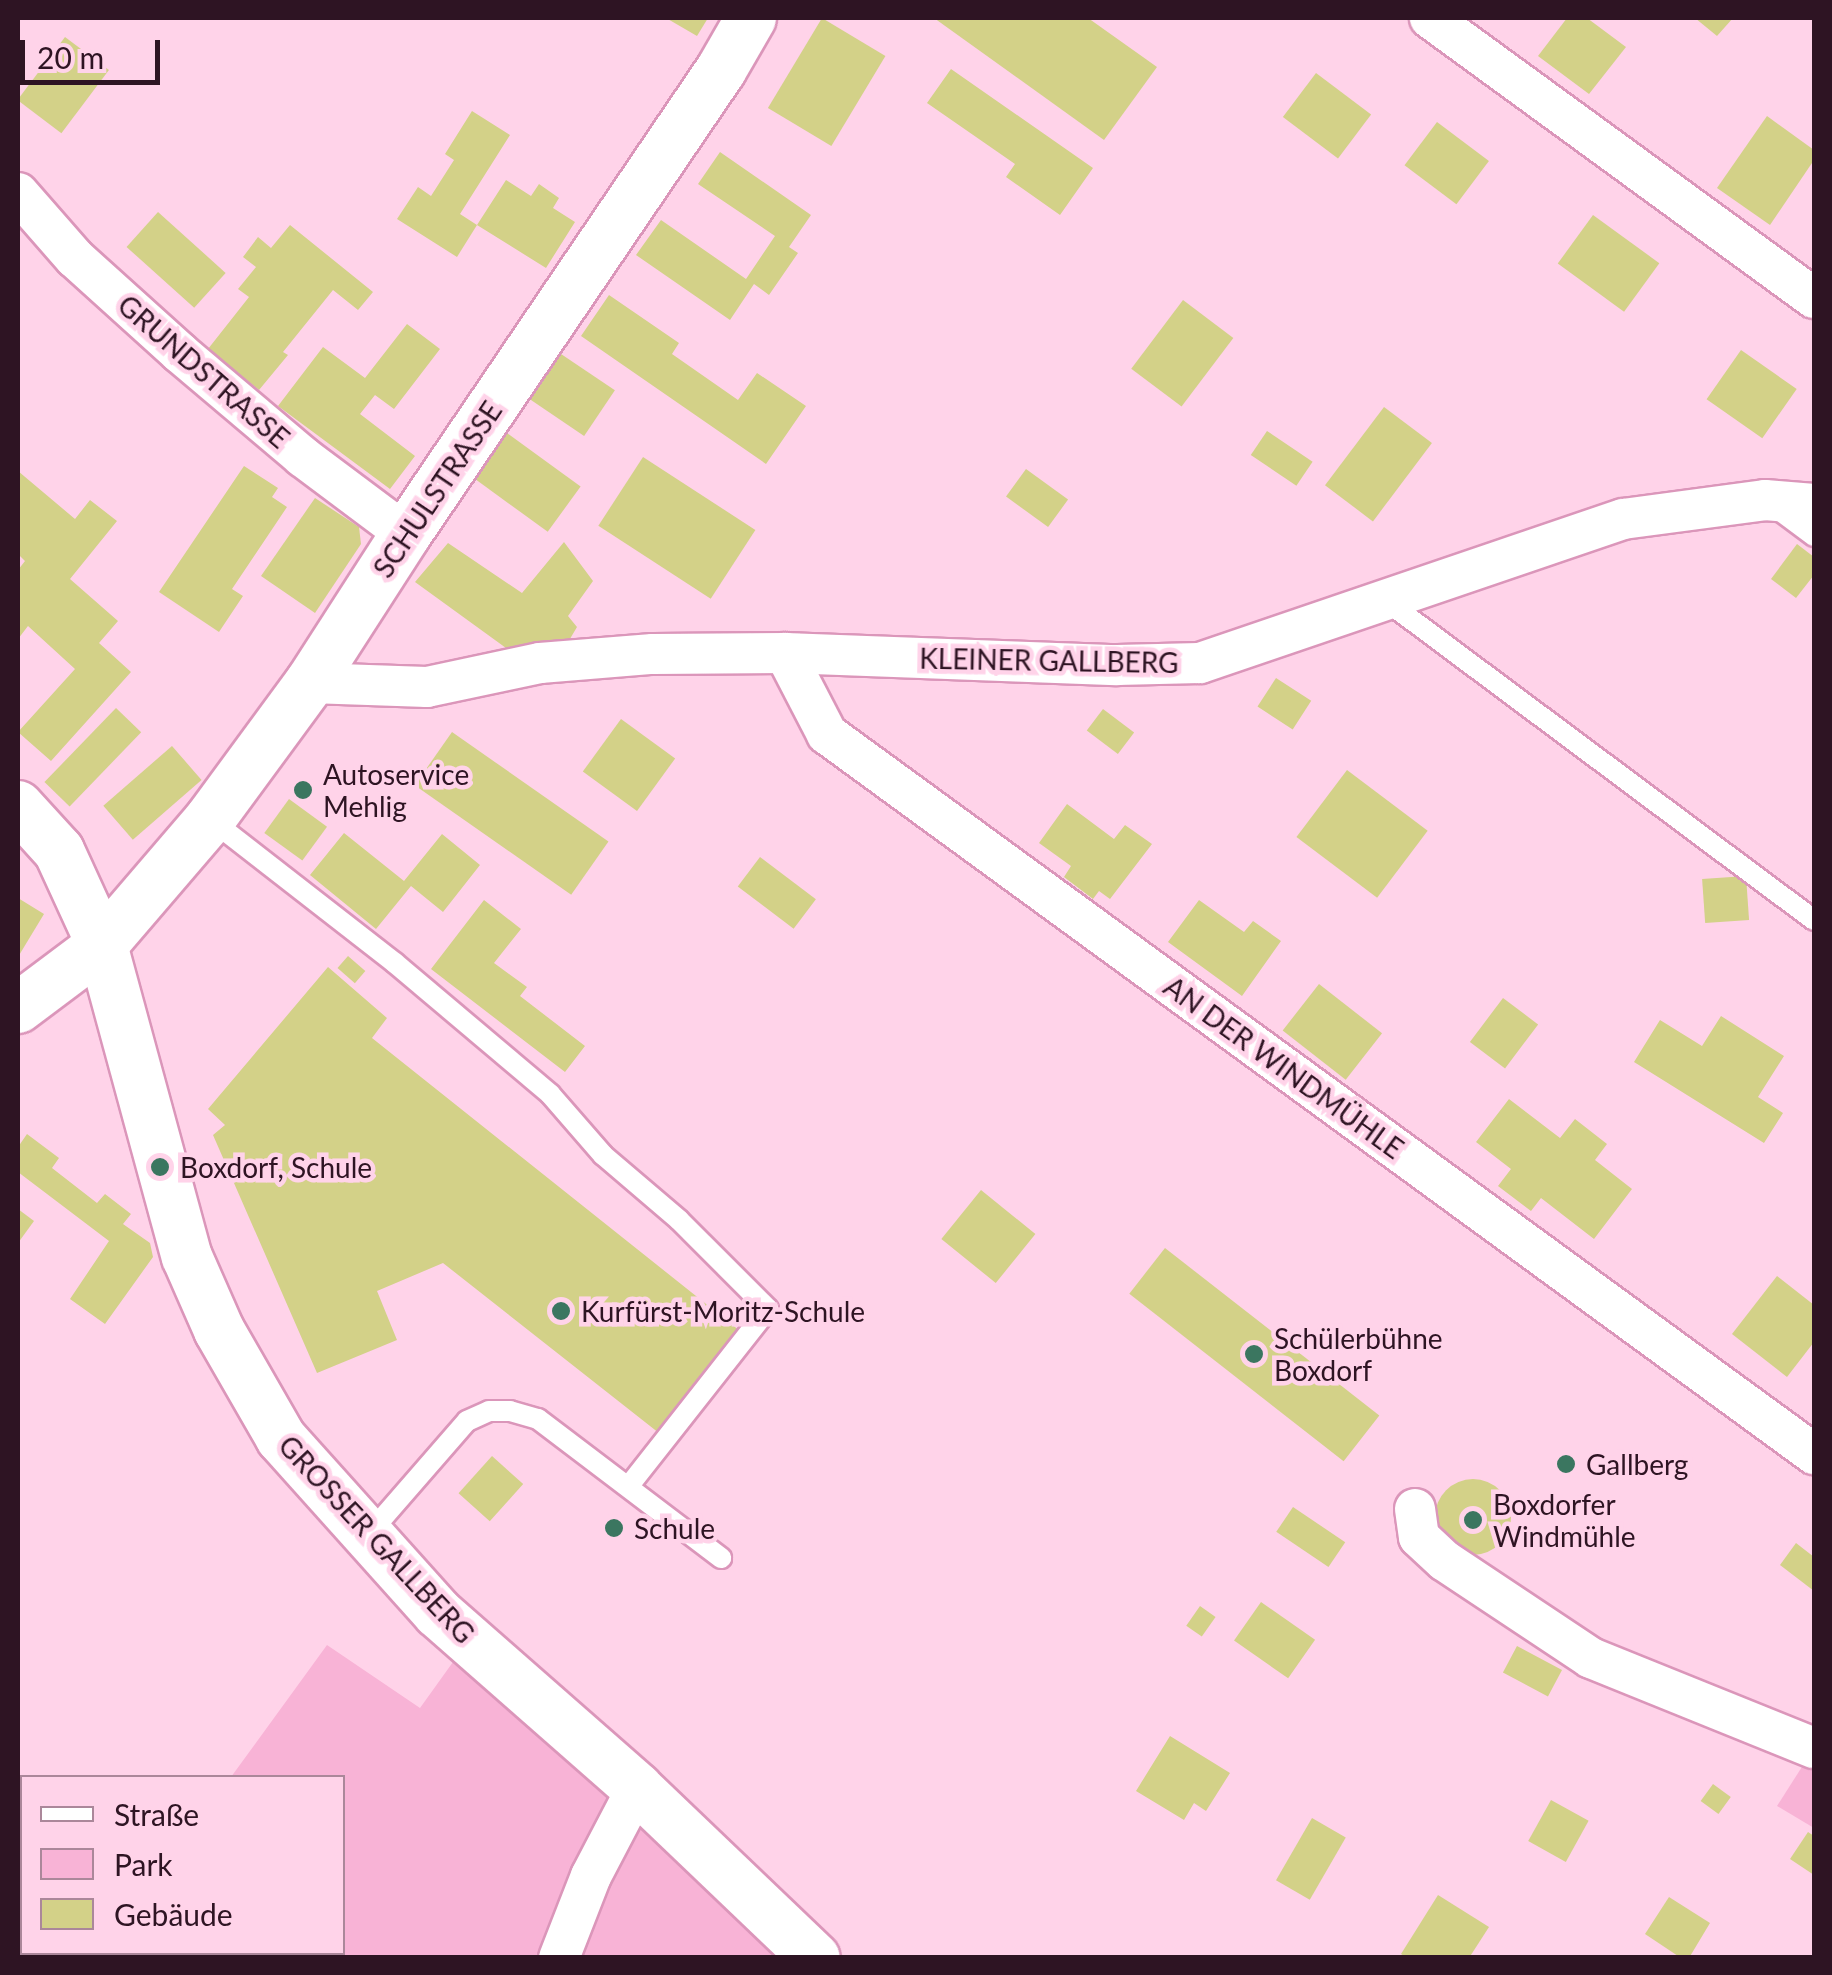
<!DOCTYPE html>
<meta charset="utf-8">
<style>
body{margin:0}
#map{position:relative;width:1832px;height:1975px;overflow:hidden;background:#ffd3e9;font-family:Lato,sans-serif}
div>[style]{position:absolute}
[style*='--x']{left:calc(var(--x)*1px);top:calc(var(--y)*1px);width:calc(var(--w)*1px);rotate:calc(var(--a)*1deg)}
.green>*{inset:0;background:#f8b3d6}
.building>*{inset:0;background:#d3d188;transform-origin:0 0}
.round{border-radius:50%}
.roads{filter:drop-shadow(2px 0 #db96ba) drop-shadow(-2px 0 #db96ba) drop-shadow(0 2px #db96ba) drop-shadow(0 -2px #db96ba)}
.service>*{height:20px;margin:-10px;padding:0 10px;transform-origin:10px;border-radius:10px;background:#fff}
.minor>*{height:40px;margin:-20px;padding:0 20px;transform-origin:20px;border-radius:20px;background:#fff}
.tertiary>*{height:50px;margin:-25px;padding:0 25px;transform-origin:25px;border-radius:25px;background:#fff}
.dots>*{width:28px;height:28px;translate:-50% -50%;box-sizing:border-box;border:5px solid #ffd3e9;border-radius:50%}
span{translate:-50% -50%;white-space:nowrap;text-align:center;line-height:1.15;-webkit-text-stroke:9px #ffd3e9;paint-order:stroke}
.street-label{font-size:28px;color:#2e1423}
.poi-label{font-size:28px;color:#2e1423}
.left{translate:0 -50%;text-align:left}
.frame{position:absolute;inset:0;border:20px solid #2e1423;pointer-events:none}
.legend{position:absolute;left:20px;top:1775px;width:325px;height:180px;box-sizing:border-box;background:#ffd3e9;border:2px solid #ab879a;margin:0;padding:12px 18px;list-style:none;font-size:30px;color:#2e1423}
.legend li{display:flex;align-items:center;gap:20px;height:50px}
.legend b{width:50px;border:2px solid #ab879a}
.scale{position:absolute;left:20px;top:40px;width:140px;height:45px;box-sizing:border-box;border:5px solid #2e1423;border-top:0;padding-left:12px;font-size:30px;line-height:35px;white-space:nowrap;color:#2e1423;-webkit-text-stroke:8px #ffd3e9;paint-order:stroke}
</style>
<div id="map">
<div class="green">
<i style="clip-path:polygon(327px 1645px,420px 1708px,453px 1662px,608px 1795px,545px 1957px,210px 1958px,202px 1953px,342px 1952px,342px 1778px,231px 1777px)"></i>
<i style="clip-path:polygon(1814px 1748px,1814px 1828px,1777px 1806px)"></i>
<i style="clip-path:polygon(638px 1824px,778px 1957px,568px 1958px)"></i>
</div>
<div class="building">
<i style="clip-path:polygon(666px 18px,708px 18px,697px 36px)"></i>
<i style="left:822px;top:18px;width:74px;height:105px;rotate:31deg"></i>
<i style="clip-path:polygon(934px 18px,1088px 18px,1157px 67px,1104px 140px)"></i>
<i style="clip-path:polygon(1567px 18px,1587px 18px,1626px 47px,1589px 94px,1538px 56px)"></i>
<i style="clip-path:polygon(1695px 18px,1733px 18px,1717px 36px)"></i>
<i style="left:65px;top:37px;width:55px;height:79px;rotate:37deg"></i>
<i style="clip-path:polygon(951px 69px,1093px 168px,1060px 215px,1006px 177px,1015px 164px,927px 103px)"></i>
<i style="left:1316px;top:73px;width:69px;height:55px;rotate:37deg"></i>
<i style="clip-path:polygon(472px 111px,510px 135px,460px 214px,477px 225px,457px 257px,397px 219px,418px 187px,431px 196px,454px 160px,445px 154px)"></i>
<i style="clip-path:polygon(1767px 116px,1814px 150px,1814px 160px,1770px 225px,1717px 188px)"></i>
<i style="left:1437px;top:122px;width:65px;height:54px;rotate:37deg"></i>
<i style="clip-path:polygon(720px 152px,811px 215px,789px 247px,798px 253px,769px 295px,754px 284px,730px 320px,636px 255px,661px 220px,746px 279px,775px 236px,698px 184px)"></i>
<i style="clip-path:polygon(506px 180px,531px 196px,539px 184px,559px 198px,553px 208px,575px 222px,546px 268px,477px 225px)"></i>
<i style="left:158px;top:212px;width:91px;height:47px;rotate:42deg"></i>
<i style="left:1593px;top:215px;width:82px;height:60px;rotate:36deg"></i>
<i style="clip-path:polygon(290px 225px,373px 292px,358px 310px,333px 290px,283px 352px,288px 355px,259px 390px,208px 349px,249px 297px,238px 289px,256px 267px,243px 257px,258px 237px,271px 248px)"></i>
<i style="clip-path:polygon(609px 295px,679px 343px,672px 354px,738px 400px,757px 373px,806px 406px,766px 464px,581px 336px)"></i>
<i style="left:1183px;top:300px;width:63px;height:86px;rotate:37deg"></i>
<i style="clip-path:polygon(407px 324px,440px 349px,394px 409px,375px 395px,360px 414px,415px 456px,390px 489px,278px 406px,323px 347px,365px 378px)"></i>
<i style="left:1741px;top:350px;width:68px;height:60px;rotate:35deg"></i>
<i style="left:561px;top:354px;width:65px;height:55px;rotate:34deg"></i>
<i style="left:1384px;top:407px;width:60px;height:98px;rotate:37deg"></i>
<i style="left:1267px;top:431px;width:55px;height:29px;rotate:34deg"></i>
<i style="left:507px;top:433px;width:91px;height:56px;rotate:36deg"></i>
<i style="left:643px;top:457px;width:134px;height:82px;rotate:33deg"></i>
<i style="clip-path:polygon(244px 466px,278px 488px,272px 497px,287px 507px,232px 589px,243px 596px,219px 632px,159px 592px)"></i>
<i style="left:1026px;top:469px;width:52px;height:34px;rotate:36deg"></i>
<i style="clip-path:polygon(18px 471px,75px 519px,90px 500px,117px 521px,70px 579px,118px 621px,99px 643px,131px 672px,51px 761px,18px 732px,75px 669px,28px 626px,18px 639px,18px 570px,25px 561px,18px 554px)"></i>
<i style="clip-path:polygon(315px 498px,359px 527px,361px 544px,315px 613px,261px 576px)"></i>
<i style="clip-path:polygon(564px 542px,593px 581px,568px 616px,577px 627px,564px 649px,506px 648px,415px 582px,448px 543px,522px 593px)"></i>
<i style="clip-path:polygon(1797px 544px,1814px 557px,1814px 575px,1796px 598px,1771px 579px)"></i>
<i style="left:1276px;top:678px;width:42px;height:34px;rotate:33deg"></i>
<i style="left:116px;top:708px;width:35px;height:103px;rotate:44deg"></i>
<i style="left:1103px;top:709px;width:39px;height:27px;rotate:37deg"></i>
<i style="left:621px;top:719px;width:67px;height:65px;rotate:36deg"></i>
<i style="left:452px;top:732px;width:191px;height:65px;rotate:35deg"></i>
<i style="left:172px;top:746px;width:45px;height:91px;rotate:49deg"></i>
<i style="left:1347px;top:770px;width:101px;height:84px;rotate:37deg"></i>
<i style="left:289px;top:799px;width:47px;height:42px;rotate:36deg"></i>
<i style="clip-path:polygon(1067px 804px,1114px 839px,1125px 825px,1152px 844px,1110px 899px,1099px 891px,1093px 899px,1064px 877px,1071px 866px,1039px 843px)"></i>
<i style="clip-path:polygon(344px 833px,404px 881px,442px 834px,480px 865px,443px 912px,411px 886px,376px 929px,310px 875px)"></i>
<i style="left:760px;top:857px;width:70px;height:37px;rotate:37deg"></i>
<i style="left:1746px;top:876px;width:44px;height:44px;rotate:86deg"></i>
<i style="clip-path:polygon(18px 898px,44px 914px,18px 957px)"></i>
<i style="clip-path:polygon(484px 900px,521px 929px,494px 963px,527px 987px,520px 996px,585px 1046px,565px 1072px,431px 969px)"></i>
<i style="clip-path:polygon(1199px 900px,1244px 932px,1253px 921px,1281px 941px,1242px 996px,1168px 942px)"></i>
<i style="left:348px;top:956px;width:23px;height:16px;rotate:41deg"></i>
<i style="clip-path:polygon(328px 967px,387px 1018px,372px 1038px,745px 1335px,664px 1437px,443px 1263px,377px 1291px,397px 1340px,317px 1373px,213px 1135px,225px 1125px,208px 1109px)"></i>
<i style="left:1319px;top:984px;width:80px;height:59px;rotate:38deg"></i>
<i style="left:1503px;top:998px;width:44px;height:55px;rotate:37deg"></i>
<i style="clip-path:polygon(1721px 1016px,1784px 1056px,1758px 1097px,1783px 1113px,1764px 1143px,1634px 1062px,1660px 1020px,1702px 1046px)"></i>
<i style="clip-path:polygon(1509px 1099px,1560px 1138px,1575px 1119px,1607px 1144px,1595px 1160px,1632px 1189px,1594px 1239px,1541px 1198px,1531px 1211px,1498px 1186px,1511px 1169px,1476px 1142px)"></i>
<i style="clip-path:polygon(27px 1134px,59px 1158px,52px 1168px,97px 1203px,105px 1194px,131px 1214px,123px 1224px,150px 1243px,153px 1257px,105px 1324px,70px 1299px,109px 1241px,18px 1172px,18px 1147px)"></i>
<i style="left:981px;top:1190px;width:70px;height:63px;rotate:39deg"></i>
<i style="clip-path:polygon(18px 1209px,34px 1221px,18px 1243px)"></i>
<i style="left:1165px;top:1248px;width:272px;height:58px;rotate:38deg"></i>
<i style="clip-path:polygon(1777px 1276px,1814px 1305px,1814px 1342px,1787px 1377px,1732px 1334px)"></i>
<i style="left:492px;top:1456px;width:42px;height:50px;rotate:42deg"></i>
<i class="round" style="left:1435px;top:1479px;width:76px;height:76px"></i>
<i style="left:1293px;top:1507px;width:63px;height:30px;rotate:34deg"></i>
<i style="clip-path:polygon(1796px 1543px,1814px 1557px,1814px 1591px,1780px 1565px)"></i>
<i style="left:1261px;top:1602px;width:66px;height:47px;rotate:35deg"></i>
<i style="left:1200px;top:1606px;width:19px;height:24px;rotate:35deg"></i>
<i style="left:1517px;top:1646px;width:51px;height:30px;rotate:28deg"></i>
<i style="clip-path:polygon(1170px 1736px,1230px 1773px,1206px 1811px,1194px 1803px,1184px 1820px,1136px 1791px)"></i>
<i style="left:1713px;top:1784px;width:22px;height:21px;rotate:36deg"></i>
<i style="left:1551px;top:1800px;width:43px;height:47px;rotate:29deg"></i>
<i style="left:1312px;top:1818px;width:39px;height:72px;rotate:30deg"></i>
<i style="clip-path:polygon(1808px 1832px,1814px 1836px,1814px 1875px,1790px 1859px)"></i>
<i style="clip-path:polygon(1438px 1895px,1489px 1927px,1469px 1958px,1407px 1958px,1401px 1954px)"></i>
<i style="clip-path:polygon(1669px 1897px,1710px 1923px,1689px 1958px,1681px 1958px,1645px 1934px)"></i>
</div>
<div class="roads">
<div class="service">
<i style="--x:1775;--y:507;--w:49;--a:36.6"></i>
<i style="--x:1385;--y:600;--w:535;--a:36.72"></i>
<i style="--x:210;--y:819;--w:234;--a:37.9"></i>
<i style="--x:395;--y:963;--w:203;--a:40.2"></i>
<i style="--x:550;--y:1094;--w:81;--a:49"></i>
<i style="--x:603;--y:1155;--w:100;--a:40.5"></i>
<i style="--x:679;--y:1220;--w:126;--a:45"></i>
<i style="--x:768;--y:1309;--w:226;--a:128.2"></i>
<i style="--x:367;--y:1536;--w:152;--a:-49"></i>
<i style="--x:467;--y:1421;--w:24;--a:-24"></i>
<i style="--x:489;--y:1411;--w:21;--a:0"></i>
<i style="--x:510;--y:1411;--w:29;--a:16"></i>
<i style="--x:538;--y:1419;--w:230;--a:37.2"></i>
</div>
<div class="minor">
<i style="--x:1430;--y:18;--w:475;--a:36.1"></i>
<i style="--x:18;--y:193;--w:86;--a:48.8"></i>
<i style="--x:75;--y:258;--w:142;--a:42.1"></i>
<i style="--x:180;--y:353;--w:161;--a:40.2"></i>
<i style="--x:303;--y:457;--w:129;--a:36.8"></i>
<i style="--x:785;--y:653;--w:91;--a:62.6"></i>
<i style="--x:827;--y:734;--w:1222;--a:36.11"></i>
<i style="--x:310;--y:683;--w:117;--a:2"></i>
<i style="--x:427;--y:687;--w:116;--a:-12"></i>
<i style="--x:540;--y:663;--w:113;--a:-4.6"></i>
<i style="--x:653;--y:654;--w:132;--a:-0.4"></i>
<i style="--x:785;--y:653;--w:332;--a:2.1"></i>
<i style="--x:1117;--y:665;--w:83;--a:-1.4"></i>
<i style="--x:1200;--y:663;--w:447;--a:-18.8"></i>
<i style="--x:1623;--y:519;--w:143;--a:-7.6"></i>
<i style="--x:1765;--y:500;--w:49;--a:4.7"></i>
<i style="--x:1415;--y:1509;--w:28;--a:82"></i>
<i style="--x:1419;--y:1537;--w:35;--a:43"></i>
<i style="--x:1445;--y:1561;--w:175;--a:33.6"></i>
<i style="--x:1591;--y:1658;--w:240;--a:22"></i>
<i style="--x:559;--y:1958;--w:88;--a:-68.7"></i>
<i style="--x:591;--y:1876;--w:99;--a:-62.4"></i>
</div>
<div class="tertiary">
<i style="--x:18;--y:806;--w:61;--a:47.7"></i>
<i style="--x:59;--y:851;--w:103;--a:65.4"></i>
<i style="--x:102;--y:945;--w:323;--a:74.8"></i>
<i style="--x:187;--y:1257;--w:80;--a:66.3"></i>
<i style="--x:219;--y:1330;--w:125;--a:60.1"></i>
<i style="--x:281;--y:1438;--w:235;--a:48.1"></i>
<i style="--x:438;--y:1613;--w:265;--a:41.3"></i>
<i style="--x:637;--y:1788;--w:246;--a:43.7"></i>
<i style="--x:18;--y:1008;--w:105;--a:-36.9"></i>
<i style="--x:102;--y:945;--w:166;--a:-49.4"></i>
<i style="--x:210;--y:819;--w:169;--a:-53.7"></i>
<i style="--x:310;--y:683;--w:177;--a:-57.2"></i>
<i style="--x:406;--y:534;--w:561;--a:-55.83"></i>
<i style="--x:721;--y:70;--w:60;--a:-60"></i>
</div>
</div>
<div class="dots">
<i style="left:303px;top:790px;background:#3b7660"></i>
<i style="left:160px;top:1167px;background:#3b7660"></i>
<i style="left:561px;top:1311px;background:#3b7660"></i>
<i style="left:1254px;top:1354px;background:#3b7660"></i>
<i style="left:1566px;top:1464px;background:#3b7660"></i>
<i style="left:1473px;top:1520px;background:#3b7660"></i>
<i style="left:614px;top:1528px;background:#3b7660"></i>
</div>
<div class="street-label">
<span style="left:204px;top:371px;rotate:41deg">GRUNDSTRASSE</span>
<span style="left:437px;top:489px;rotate:-56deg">SCHULSTRASSE</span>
<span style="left:1049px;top:660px;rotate:1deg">KLEINER GALLBERG</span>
<span style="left:1284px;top:1067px;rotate:36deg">AN DER WINDMÜHLE</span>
<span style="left:377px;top:1539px;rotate:47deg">GROSSER GALLBERG</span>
</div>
<div class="poi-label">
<span class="left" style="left:323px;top:790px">Autoservice<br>Mehlig</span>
<span class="left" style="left:180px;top:1167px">Boxdorf, Schule</span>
<span class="left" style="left:581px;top:1311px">Kurfürst-Moritz-Schule</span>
<span class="left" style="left:1274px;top:1354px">Schülerbühne<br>Boxdorf</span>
<span class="left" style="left:1586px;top:1464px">Gallberg</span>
<span class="left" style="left:1493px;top:1520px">Boxdorfer<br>Windmühle</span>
<span class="left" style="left:634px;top:1528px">Schule</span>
</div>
<div class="frame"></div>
<ul class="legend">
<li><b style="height:12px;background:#fff"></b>Straße</li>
<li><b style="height:28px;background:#f8b3d6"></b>Park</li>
<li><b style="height:28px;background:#d3d188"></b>Gebäude</li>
</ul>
<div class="scale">20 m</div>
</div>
